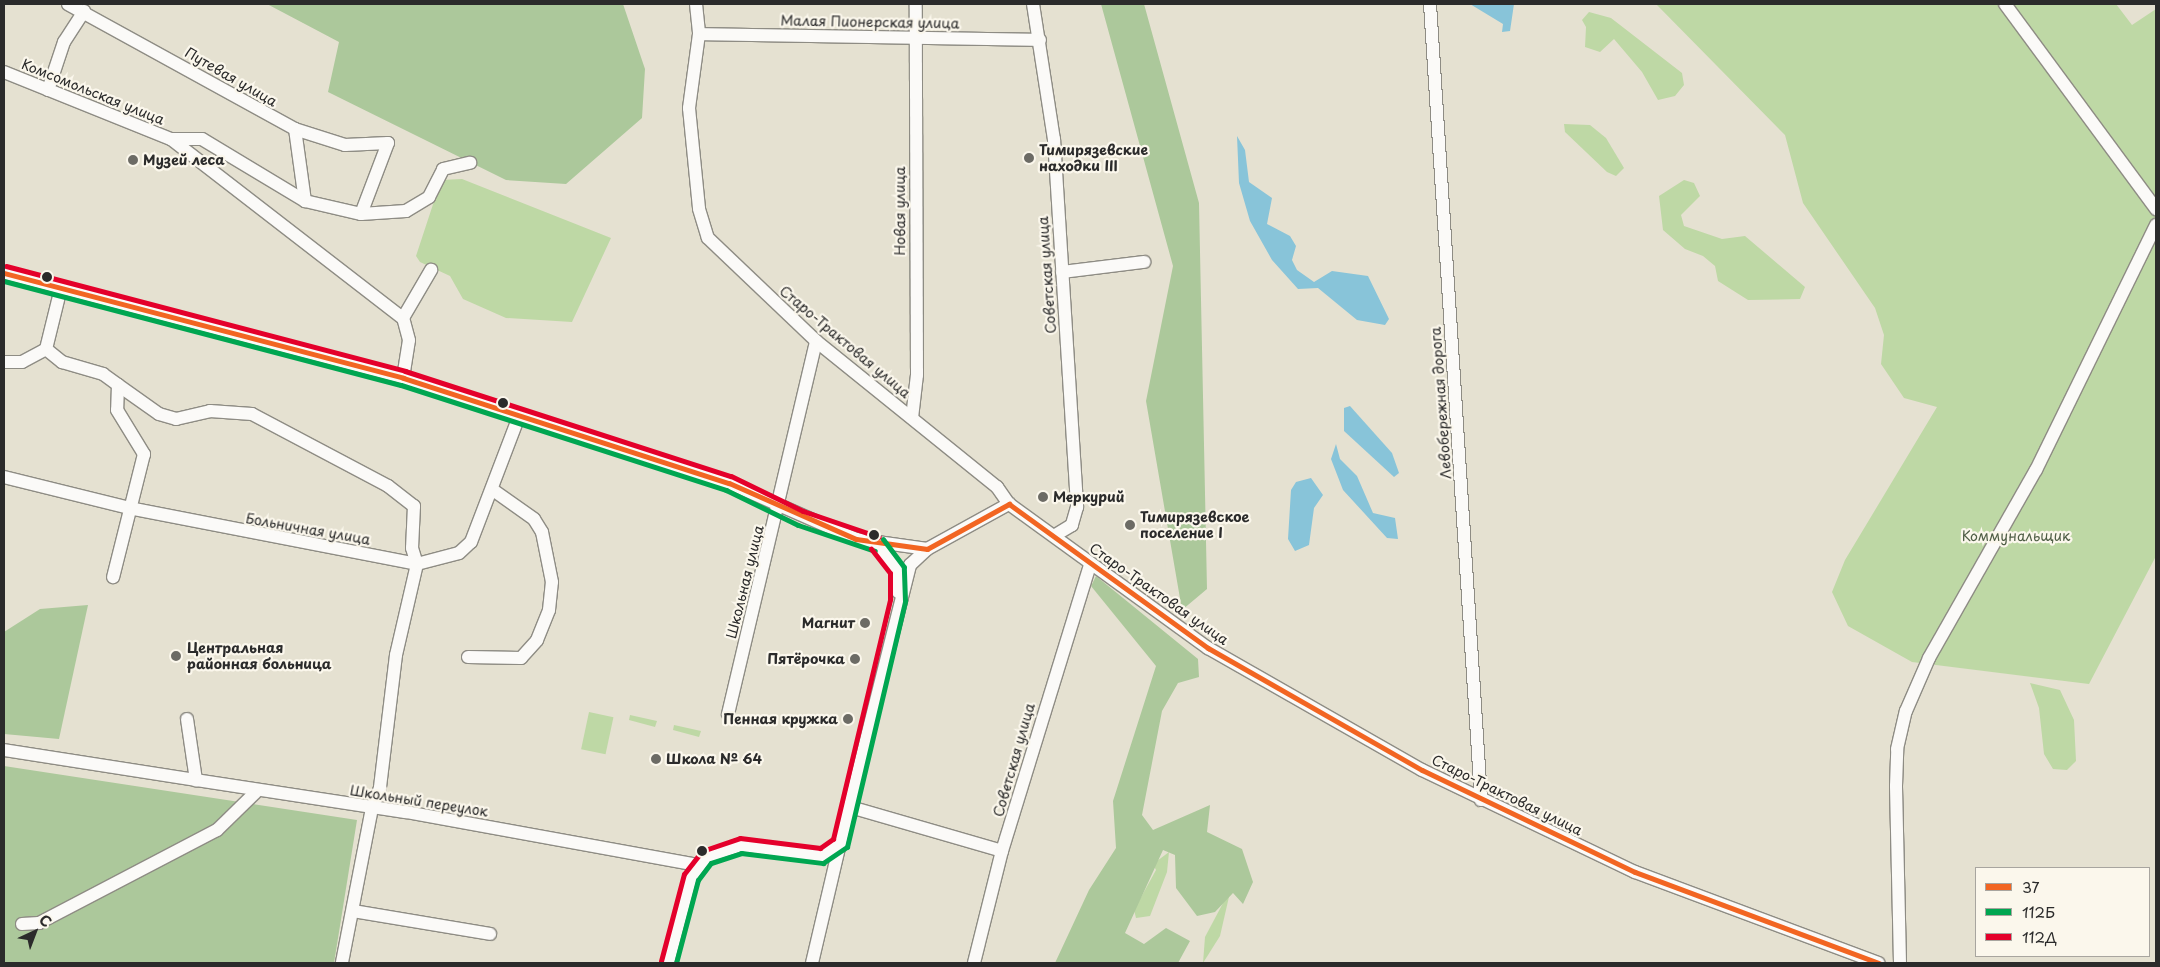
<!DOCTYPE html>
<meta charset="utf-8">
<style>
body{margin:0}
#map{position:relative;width:2160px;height:967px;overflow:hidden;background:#e5e1d1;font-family:"Playpen Sans",sans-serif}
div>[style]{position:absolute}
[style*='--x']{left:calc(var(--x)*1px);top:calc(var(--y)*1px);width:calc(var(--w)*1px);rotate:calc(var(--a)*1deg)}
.green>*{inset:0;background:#bed8a5;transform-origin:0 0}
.forest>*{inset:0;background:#acc89b}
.water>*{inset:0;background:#88c4d9}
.roads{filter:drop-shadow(1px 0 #8e8c84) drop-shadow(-1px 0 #8e8c84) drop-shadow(0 1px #8e8c84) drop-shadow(0 -1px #8e8c84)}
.minor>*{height:12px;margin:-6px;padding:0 6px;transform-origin:6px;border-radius:6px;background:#fbfaf8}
.bus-1>*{height:5px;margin:-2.5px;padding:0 2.5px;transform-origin:2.5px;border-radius:2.5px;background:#f26522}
.bus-2>*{height:5px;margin:-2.5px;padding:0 2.5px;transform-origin:2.5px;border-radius:2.5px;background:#00a651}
.bus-3>*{height:5px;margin:-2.5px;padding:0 2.5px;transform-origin:2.5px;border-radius:2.5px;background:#e4002b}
.dots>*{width:14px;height:14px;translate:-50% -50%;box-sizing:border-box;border:2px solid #fbf7ec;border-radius:50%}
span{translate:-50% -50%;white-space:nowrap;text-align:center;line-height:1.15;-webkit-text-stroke:4.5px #fbf7ec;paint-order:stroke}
.street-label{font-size:14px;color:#2b2b2b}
.poi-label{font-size:14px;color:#2b2b2b;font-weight:700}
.left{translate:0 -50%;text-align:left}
.right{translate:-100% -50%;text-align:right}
.park-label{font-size:14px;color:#4e5d45}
.frame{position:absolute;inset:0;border:5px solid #2b2b2b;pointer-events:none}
.legend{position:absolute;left:1975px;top:867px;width:175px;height:90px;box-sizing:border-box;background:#fbf7ec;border:1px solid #a8a59f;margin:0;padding:6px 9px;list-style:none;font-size:15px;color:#2b2b2b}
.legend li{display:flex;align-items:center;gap:10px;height:25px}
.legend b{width:25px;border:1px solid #a8a59f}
.north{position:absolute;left:10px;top:907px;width:50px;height:50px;-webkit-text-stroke:4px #fbf7ec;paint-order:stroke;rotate:43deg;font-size:14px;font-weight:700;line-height:20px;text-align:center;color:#2b2b2b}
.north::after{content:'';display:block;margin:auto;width:18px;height:22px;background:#2b2b2b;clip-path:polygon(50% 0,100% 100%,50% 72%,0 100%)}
</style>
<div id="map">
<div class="green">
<i style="clip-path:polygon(1656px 4px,2116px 4px,2132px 25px,2156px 9px,2156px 556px,2089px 684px,1912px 662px,1848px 626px,1832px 592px,1845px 560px,1937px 407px,1904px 398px,1881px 364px,1884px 335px,1875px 308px,1803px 203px,1785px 135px)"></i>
<i style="clip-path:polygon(1589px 12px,1611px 18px,1682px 73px,1684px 85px,1675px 96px,1658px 100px,1642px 72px,1614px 39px,1600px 52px,1585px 47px,1586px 27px,1582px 20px)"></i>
<i style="clip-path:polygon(1564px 124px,1590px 125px,1606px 138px,1624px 168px,1616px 176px,1607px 172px,1565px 132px)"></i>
<i style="clip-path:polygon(462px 179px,611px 238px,572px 322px,506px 318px,463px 299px,450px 276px,420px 262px,416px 256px,441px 180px)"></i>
<i style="clip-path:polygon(1684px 180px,1694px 183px,1700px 196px,1681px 215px,1684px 226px,1722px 239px,1745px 236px,1805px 287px,1800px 299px,1748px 300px,1718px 281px,1715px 266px,1703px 256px,1685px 249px,1663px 230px,1659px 196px)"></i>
<i style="clip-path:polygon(2030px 683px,2060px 690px,2074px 720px,2076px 761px,2067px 770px,2053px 769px,2044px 754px,2039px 708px)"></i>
<i style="left:589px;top:712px;width:25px;height:38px;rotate:12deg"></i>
<i style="clip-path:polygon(630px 715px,657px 721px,655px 727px,629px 720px)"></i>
<i style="clip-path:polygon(674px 725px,701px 731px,699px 737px,673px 730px)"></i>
<i style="clip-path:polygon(1169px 852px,1167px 872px,1150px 916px,1136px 918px,1134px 910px,1156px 870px,1153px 864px)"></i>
<i style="clip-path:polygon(1231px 888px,1220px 936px,1203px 963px,1205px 937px)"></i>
</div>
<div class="forest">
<i style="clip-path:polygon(267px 4px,623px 4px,645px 69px,642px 118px,566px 184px,506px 180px,328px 92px,339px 42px)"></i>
<i style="clip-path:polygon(1101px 4px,1144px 4px,1199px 203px,1207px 589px,1182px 610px,1146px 401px,1173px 266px)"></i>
<i style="clip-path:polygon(1096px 576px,1198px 659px,1199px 677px,1178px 683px,1162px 711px,1142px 815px,1153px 830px,1210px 805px,1207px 832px,1242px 849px,1253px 882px,1243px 904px,1233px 893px,1215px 912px,1197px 916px,1176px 888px,1175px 855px,1163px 850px,1125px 933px,1144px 944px,1166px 928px,1190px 941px,1178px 963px,1055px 963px,1089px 890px,1116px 848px,1113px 801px,1156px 666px,1091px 586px)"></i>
<i style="clip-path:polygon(88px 605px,59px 739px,4px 734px,4px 632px,40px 609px)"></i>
<i style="clip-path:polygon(4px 766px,357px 820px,334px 963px,4px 963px)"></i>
</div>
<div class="water">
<i style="clip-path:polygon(1470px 4px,1514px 4px,1510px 31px,1502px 32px,1503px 24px)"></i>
<i style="clip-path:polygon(1237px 136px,1245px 150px,1249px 182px,1272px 198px,1267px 224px,1290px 236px,1296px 246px,1292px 260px,1297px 270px,1314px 282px,1332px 271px,1368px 276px,1389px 319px,1385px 325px,1357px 320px,1318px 288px,1298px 289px,1272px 260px,1250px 221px,1239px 183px)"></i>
<i style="clip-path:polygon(1350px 406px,1392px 453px,1399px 473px,1394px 477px,1344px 431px,1344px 408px)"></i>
<i style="clip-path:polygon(1336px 444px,1340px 459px,1357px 476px,1373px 513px,1395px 518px,1398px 539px,1387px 538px,1343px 490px,1331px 459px)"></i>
<i style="clip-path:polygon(1311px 478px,1323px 495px,1314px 508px,1309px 545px,1295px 551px,1288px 539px,1291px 490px,1296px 482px)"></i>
</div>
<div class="roads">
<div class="minor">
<i style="--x:696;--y:4;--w:30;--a:84"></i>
<i style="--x:699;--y:34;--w:75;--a:97.7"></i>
<i style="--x:689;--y:108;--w:101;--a:84.3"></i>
<i style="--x:699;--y:209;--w:30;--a:73"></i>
<i style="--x:708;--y:238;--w:149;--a:43.6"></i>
<i style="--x:816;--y:341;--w:233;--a:38.9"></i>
<i style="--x:997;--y:487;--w:21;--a:55"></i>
<i style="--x:1009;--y:504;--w:246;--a:35.9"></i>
<i style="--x:1208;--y:648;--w:246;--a:29.7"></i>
<i style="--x:1422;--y:770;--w:236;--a:25.6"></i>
<i style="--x:1635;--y:872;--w:260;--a:20.5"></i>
<i style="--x:1033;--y:4;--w:137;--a:81.2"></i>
<i style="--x:1054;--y:139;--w:369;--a:86.4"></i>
<i style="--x:1077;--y:507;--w:19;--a:106"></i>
<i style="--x:1072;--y:525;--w:21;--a:149"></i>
<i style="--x:1430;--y:4;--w:798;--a:86.33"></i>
<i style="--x:2005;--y:4;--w:255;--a:53.6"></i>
<i style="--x:699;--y:34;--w:341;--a:1"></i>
<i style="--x:4;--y:72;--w:180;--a:21.9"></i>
<i style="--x:171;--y:139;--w:31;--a:0"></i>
<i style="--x:202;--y:139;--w:120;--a:31"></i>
<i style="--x:305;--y:201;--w:57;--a:13.1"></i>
<i style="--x:361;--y:214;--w:76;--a:-69.2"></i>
<i style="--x:388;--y:143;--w:43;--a:177.3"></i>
<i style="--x:345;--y:145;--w:52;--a:-162.3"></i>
<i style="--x:295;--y:129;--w:259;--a:-151.2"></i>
<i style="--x:48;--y:90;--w:51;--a:-71.6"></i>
<i style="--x:64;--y:42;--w:37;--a:-57"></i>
<i style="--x:295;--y:129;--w:73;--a:82.1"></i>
<i style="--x:171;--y:139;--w:293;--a:37.7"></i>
<i style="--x:361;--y:214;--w:45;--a:-3.8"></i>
<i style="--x:406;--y:211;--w:27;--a:-31"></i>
<i style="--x:429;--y:197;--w:31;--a:-63"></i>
<i style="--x:443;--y:169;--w:28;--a:-13"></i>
<i style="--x:1062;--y:272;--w:83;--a:-7"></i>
<i style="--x:4;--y:273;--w:413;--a:14.7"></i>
<i style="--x:403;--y:378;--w:342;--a:17.9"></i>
<i style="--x:729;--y:483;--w:139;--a:23.8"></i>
<i style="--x:856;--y:539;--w:72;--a:8"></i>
<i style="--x:46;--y:349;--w:21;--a:39"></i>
<i style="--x:62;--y:362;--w:43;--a:16.3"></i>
<i style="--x:103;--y:374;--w:19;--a:36"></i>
<i style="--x:118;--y:385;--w:25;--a:92"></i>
<i style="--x:117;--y:410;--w:52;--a:58.5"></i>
<i style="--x:144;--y:454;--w:127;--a:104.1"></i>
<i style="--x:4;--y:362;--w:18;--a:0"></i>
<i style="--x:22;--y:362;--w:27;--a:-28"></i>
<i style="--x:46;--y:349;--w:63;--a:-76.2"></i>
<i style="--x:403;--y:378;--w:38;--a:-81"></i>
<i style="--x:409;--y:340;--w:23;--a:-105"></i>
<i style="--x:403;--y:318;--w:56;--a:-59.7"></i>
<i style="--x:118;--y:385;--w:50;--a:35.3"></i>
<i style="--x:159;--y:414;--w:18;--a:16"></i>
<i style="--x:176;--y:419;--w:35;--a:-13"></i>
<i style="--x:210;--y:411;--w:42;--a:4.1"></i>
<i style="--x:252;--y:414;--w:154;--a:27.9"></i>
<i style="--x:388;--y:486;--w:33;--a:38"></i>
<i style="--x:414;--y:506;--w:42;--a:92.7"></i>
<i style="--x:412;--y:548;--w:17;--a:73"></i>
<i style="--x:417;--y:564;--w:93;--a:103"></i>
<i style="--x:396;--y:655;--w:134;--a:96.9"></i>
<i style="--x:380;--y:788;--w:22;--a:112"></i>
<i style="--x:372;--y:808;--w:158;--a:101"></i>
<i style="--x:912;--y:418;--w:43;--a:-83.4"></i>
<i style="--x:917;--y:375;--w:371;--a:-90.2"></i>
<i style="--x:4;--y:477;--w:129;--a:13.9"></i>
<i style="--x:129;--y:508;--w:293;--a:11"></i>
<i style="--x:417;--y:564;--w:43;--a:-14.7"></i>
<i style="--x:459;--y:553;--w:16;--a:-43"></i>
<i style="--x:471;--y:542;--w:135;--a:-69.1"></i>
<i style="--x:877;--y:544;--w:33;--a:52"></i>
<i style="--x:897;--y:570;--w:22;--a:87"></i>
<i style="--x:468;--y:657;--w:53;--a:1.1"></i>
<i style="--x:521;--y:658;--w:24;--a:-48"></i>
<i style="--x:537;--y:640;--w:32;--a:-68"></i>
<i style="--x:549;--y:610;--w:28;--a:-84"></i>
<i style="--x:552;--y:582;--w:51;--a:-101.3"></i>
<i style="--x:542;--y:532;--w:15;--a:-122"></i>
<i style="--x:534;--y:519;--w:50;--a:-144.7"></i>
<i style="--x:728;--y:714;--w:383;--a:-76.7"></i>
<i style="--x:187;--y:719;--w:62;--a:81.6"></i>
<i style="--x:196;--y:780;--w:212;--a:8.7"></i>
<i style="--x:406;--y:812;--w:296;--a:10.3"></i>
<i style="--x:4;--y:750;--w:194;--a:8.9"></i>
<i style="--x:850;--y:807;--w:158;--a:16.1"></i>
<i style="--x:353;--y:911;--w:139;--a:9.5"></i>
<i style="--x:22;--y:924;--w:17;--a:-3"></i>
<i style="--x:39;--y:923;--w:201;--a:-27.6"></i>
<i style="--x:217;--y:830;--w:54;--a:-44.3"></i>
<i style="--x:668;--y:963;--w:89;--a:-75"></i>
<i style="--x:691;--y:877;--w:25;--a:-53"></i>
<i style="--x:706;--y:857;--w:36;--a:-19"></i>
<i style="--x:740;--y:845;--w:83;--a:7.6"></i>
<i style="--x:822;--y:856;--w:22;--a:-34"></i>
<i style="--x:840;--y:844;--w:288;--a:-75.9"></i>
<i style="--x:910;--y:565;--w:23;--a:-43"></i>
<i style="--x:927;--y:549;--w:94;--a:-28.8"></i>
<i style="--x:812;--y:963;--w:122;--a:-76.8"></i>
<i style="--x:974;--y:963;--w:115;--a:-76"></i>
<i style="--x:1002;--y:851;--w:299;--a:-72.9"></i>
<i style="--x:1900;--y:963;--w:177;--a:-91.3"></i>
<i style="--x:1896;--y:786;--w:37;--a:-88"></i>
<i style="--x:1897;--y:749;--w:39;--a:-77"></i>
<i style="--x:1906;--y:711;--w:58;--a:-66.5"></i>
<i style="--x:1929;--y:658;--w:216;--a:-60.4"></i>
<i style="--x:2036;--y:470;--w:273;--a:-63.9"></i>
</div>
</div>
<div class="bus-1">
<i style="--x:4;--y:273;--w:413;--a:14.7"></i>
<i style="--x:403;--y:378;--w:342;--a:17.9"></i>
<i style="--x:729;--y:483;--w:139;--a:23.8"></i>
<i style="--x:856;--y:539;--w:72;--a:8"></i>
<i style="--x:927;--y:549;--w:94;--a:-28.8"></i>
<i style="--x:1009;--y:504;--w:246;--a:35.9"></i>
<i style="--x:1208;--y:648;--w:246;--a:29.7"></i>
<i style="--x:1422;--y:770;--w:236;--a:25.6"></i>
<i style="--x:1635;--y:872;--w:260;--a:20.5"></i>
</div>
<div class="bus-2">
<i style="--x:4;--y:281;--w:410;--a:14.7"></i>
<i style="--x:401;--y:385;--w:342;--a:17.9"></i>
<i style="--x:726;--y:490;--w:80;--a:25.9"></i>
<i style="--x:798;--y:525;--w:81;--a:18.7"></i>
<i style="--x:676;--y:963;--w:86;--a:-75.2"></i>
<i style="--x:698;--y:880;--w:21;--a:-53"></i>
<i style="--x:711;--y:863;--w:32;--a:-18"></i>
<i style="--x:741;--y:853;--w:83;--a:7"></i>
<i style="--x:823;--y:863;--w:29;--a:-34"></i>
<i style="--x:847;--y:847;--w:253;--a:-76.7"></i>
<i style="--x:905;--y:601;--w:34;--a:-92"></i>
<i style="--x:904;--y:567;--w:35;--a:-127"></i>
</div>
<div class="bus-3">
<i style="--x:6;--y:266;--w:413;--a:14.7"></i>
<i style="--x:405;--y:371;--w:342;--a:17.9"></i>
<i style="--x:731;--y:476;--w:80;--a:25.9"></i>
<i style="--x:803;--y:511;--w:80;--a:18.9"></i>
<i style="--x:661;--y:961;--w:90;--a:-75.2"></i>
<i style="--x:684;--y:874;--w:29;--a:-52"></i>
<i style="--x:702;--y:851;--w:40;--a:-18.9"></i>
<i style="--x:740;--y:838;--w:81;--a:7.1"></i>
<i style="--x:820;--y:848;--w:16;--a:-35"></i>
<i style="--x:833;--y:839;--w:247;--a:-76.6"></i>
<i style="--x:890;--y:599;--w:26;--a:-90"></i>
<i style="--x:890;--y:573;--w:31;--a:-128"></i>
</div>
<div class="dots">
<i style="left:1029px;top:158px;background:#6c6b65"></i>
<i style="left:133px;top:160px;background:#6c6b65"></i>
<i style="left:47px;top:277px;background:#2b2b2b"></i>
<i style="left:503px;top:403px;background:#2b2b2b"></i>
<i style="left:1043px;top:497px;background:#6c6b65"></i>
<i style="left:1130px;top:525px;background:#6c6b65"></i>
<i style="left:874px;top:535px;background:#2b2b2b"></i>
<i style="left:865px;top:623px;background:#6c6b65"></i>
<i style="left:176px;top:656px;background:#6c6b65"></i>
<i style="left:855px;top:659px;background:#6c6b65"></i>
<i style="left:848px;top:719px;background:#6c6b65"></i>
<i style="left:656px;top:759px;background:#6c6b65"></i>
<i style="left:702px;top:851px;background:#2b2b2b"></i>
</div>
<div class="street-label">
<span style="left:870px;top:22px;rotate:1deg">Малая Пионерская улица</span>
<span style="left:231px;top:77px;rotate:30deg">Путевая улица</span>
<span style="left:93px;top:92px;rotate:22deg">Комсомольская улица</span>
<span style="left:900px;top:211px;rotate:-90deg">Новая улица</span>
<span style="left:1047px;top:275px;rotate:-94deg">Советская улица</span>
<span style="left:845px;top:342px;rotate:40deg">Старо-Трактовая улица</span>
<span style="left:1441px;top:403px;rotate:-94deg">Левобережная дорога</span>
<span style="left:308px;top:529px;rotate:10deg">Больничная улица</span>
<span style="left:745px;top:582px;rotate:-76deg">Школьная улица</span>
<span style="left:1159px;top:594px;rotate:35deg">Старо-Трактовая улица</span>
<span style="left:1014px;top:760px;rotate:-74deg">Советская улица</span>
<span style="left:1507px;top:795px;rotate:26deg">Старо-Трактовая улица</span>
<span style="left:419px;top:801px;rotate:9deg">Школьный переулок</span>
</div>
<div class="poi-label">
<span class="left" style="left:1039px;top:158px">Тимирязевские<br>находки III</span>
<span class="left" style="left:143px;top:160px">Музей леса</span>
<span class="left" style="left:1053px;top:497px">Меркурий</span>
<span class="left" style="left:1140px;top:525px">Тимирязевское<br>поселение I</span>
<span class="right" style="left:855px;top:623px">Магнит</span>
<span class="left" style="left:187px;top:656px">Центральная<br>районная больница</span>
<span class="right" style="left:845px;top:659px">Пятёрочка</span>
<span class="right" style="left:838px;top:719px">Пенная кружка</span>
<span class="left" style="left:666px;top:759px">Школа № 64</span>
</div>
<div class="park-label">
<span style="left:2016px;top:536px">Коммунальщик</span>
</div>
<div class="frame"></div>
<ul class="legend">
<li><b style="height:6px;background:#f26522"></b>37</li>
<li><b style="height:6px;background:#00a651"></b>112Б</li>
<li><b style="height:6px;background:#e4002b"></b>112Д</li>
</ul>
<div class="north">С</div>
</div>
